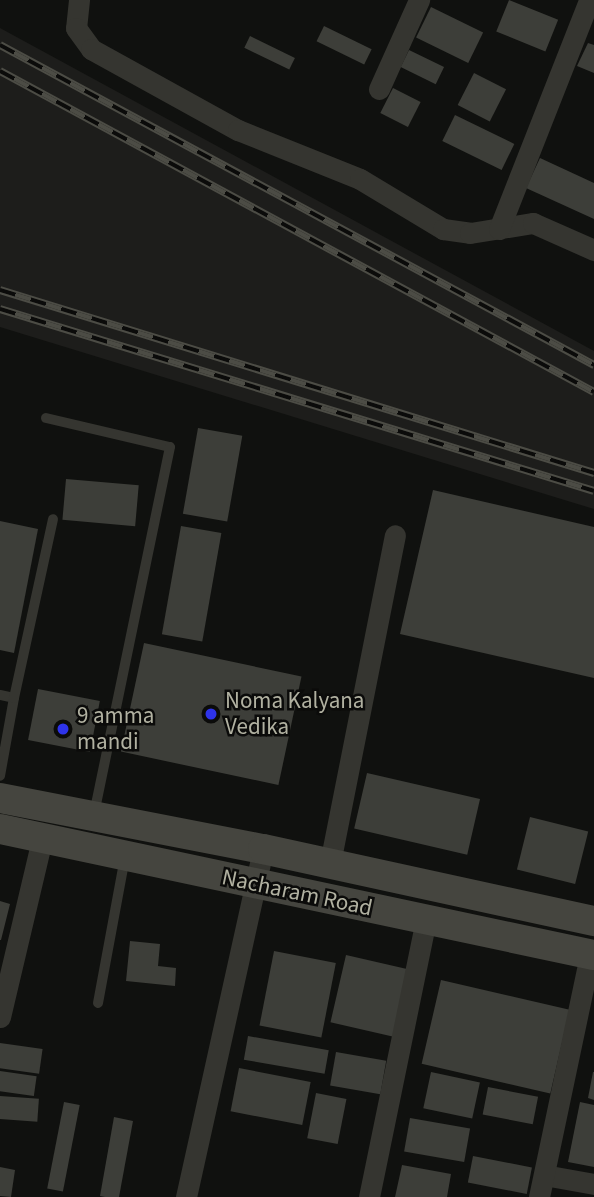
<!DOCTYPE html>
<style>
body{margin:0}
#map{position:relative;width:594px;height:1197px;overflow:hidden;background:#10110f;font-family:"Source Sans 3",sans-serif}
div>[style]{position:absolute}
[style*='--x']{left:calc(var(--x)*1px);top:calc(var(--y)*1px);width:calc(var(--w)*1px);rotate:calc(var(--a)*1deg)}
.built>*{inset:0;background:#1d1d1b}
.building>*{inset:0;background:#3d3e39;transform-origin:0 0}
.service>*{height:10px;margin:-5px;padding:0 5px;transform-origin:5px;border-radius:5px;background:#353530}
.minor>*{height:21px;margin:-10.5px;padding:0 10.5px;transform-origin:10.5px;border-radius:10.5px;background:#353530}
.secondary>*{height:30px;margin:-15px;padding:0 15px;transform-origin:15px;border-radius:15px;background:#45453f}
.rail>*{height:8px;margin-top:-4px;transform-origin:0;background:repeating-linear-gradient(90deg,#0b0b0a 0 16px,#4c4c45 0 32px);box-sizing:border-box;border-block:2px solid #4c4c45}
.dots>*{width:19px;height:19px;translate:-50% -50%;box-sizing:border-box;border:4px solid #0b0b0a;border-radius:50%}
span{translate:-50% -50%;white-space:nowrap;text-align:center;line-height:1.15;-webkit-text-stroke:5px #0b0b0a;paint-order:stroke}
.poi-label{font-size:23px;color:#b1b1a1}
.left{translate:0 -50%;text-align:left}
.street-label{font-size:23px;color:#b1b1a1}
</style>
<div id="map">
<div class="built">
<i style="clip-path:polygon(0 28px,594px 351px,594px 509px,0 327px)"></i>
</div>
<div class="building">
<i style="left:509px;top:0;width:53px;height:34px;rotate:22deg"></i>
<i style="left:431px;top:7px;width:58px;height:34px;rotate:26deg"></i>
<i style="left:324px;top:26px;width:53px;height:17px;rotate:26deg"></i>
<i style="left:250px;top:36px;width:50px;height:13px;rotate:26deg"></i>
<i style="clip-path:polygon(588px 43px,594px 45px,594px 73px,577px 66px)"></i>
<i style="left:409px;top:50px;width:39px;height:19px;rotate:26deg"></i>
<i style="left:474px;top:73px;width:36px;height:36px;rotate:27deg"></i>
<i style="left:393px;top:88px;width:31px;height:28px;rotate:27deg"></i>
<i style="left:455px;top:115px;width:66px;height:29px;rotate:26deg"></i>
<i style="clip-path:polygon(540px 158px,594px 183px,594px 219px,526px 188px)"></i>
<i style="left:198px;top:428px;width:45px;height:87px;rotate:10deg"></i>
<i style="left:66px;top:479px;width:73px;height:41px;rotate:5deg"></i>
<i style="clip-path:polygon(433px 490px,594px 527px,594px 678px,400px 634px)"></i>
<i style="clip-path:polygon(0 521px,38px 529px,14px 653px,0 650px)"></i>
<i style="left:181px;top:526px;width:41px;height:110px;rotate:10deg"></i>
<i style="left:144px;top:643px;width:161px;height:111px;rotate:12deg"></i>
<i style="left:38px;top:689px;width:63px;height:52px;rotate:11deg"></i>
<i style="left:367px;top:773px;width:116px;height:57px;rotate:13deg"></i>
<i style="left:530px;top:817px;width:60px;height:54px;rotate:14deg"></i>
<i style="clip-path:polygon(0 901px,10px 904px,1px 940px,0 940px)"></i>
<i style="clip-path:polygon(130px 941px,160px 944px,158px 966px,176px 968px,175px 986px,126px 981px)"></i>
<i style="left:274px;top:951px;width:63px;height:76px;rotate:11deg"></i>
<i style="left:346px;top:955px;width:67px;height:69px;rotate:13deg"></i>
<i style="left:441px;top:980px;width:132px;height:86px;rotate:13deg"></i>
<i style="left:248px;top:1036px;width:82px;height:24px;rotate:10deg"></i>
<i style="left:0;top:1043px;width:43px;height:25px;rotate:8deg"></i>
<i style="left:336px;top:1052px;width:51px;height:34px;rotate:10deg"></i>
<i style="left:239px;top:1068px;width:73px;height:44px;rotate:11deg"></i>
<i style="left:0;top:1071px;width:37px;height:20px;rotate:8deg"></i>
<i style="left:431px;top:1072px;width:50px;height:37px;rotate:12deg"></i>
<i style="clip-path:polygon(593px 1072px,594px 1072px,594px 1100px,588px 1098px)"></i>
<i style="left:488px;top:1087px;width:51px;height:28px;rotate:11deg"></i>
<i style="left:316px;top:1093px;width:31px;height:46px;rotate:11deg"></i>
<i style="left:0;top:1096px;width:39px;height:23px;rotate:4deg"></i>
<i style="left:64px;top:1102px;width:16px;height:88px;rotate:11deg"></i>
<i style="clip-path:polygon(580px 1102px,594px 1105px,594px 1167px,568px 1162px)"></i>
<i style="clip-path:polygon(114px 1117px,133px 1121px,119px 1197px,105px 1197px,100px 1196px)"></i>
<i style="left:410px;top:1118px;width:61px;height:34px;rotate:10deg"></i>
<i style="left:473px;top:1156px;width:60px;height:27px;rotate:11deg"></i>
<i style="clip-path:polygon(402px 1165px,451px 1174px,447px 1197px,395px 1197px)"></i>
<i style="clip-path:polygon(0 1167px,15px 1170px,11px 1197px,0 1196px)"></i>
</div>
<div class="service">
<i style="--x:46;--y:418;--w:127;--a:13.2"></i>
<i style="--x:170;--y:447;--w:374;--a:101.7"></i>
<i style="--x:0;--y:695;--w:14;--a:12"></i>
<i style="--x:14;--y:698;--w:79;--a:100.2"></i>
<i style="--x:14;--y:698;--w:183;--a:-77.7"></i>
<i style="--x:98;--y:1003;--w:148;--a:-79.5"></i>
</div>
<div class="minor">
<i style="--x:79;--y:0;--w:28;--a:96"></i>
<i style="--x:76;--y:28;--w:26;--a:54"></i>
<i style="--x:91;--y:49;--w:168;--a:28.9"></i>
<i style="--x:238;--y:130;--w:131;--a:21.9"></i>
<i style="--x:360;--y:179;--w:97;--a:31.1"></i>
<i style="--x:443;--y:229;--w:27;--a:8"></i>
<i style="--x:470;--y:233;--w:64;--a:-9"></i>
<i style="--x:533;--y:223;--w:67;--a:23.9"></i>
<i style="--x:379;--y:89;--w:98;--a:-65.8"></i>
<i style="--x:499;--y:229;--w:246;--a:-68.5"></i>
<i style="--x:330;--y:863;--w:334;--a:-78.8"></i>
<i style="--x:0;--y:1017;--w:182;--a:-76.7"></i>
<i style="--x:544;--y:1175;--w:51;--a:10.2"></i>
<i style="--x:186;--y:1197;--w:356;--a:-77.5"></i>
<i style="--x:369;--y:1197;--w:283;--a:-78.4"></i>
<i style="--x:539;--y:1197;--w:248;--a:-78.1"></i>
</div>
<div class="secondary">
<i style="--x:0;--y:798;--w:268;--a:11"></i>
<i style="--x:263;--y:849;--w:339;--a:12.3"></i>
<i style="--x:0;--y:829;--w:607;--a:11.98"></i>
</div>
<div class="rail">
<i style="--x:0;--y:45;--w:675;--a:28.31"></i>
<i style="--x:0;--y:71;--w:675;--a:28.39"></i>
<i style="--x:0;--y:290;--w:622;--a:17.12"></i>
<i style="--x:0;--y:309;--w:621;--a:17.03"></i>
</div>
<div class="dots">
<i style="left:211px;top:714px;background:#2e33ea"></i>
<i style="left:63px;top:729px;background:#2e33ea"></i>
</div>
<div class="poi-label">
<span class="left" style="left:225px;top:714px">Noma Kalyana<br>Vedika</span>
<span class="left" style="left:77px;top:729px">9 amma<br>mandi</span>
</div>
<div class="street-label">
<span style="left:297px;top:893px;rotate:12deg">Nacharam Road</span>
</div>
</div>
